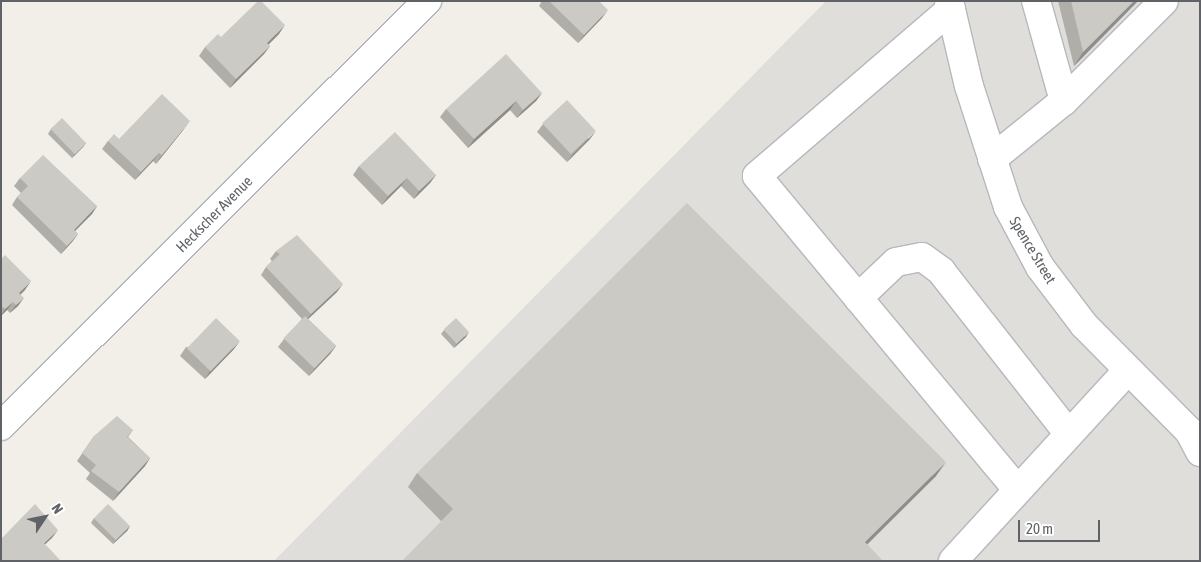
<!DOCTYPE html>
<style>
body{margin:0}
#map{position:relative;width:1201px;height:562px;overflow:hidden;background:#f1efe8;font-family:"Asap Condensed",sans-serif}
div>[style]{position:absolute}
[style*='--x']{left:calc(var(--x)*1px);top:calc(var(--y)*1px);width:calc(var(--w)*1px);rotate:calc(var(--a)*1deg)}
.industrial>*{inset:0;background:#e0deda}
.roads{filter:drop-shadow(1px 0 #b5b8bc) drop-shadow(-1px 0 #b5b8bc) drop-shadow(0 1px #b5b8bc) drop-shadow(0 -1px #b5b8bc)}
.minor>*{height:28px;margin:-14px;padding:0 14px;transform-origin:14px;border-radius:14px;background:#fff}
.wall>*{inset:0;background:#afaea9}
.shaded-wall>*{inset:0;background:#8f8d8a}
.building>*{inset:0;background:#cccac5;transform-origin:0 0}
span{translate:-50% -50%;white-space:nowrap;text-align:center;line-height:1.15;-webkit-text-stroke:4px #fff;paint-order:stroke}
.street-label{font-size:15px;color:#5f6368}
.frame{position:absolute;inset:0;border:2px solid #5f6368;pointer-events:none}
.north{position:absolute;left:20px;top:492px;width:50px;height:50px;-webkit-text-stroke:4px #fff;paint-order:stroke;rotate:56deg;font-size:14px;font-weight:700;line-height:20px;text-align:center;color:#5f6368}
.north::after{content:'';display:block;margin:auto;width:18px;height:22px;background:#5f6368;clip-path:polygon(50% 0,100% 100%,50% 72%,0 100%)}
.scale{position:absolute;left:1018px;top:520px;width:82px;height:22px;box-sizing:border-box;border:2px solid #5f6368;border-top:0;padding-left:6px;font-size:15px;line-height:18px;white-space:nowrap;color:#5f6368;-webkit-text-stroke:4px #fff;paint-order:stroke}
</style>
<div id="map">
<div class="industrial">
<i style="clip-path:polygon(826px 1px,1200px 1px,1200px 561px,274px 561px)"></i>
</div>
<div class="roads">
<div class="minor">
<i style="--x:949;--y:1;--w:87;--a:76.8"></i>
<i style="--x:969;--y:86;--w:127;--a:72.1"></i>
<i style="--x:1008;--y:207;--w:68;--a:61.9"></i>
<i style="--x:1040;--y:267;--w:73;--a:52.8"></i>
<i style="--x:1084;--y:325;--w:149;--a:45.3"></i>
<i style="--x:1189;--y:431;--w:24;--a:62"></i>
<i style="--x:951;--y:9;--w:256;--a:139.3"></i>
<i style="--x:757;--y:176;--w:408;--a:50.3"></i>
<i style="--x:1064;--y:101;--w:141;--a:-45"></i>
<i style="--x:992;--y:159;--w:92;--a:-38.9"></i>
<i style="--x:1064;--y:101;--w:104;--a:-105.6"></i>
<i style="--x:858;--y:298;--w:52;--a:-43.5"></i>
<i style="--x:896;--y:262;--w:26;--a:-11"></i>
<i style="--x:922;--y:257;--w:24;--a:36"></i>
<i style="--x:941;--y:271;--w:207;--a:51.9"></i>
<i style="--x:1;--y:426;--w:602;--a:-44.93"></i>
<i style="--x:953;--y:561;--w:258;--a:-47.5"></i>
</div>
</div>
<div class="wall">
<i style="clip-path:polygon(542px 1px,599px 1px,602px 18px,578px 43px,539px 6px)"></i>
<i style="clip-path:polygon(1058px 1px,1138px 1px,1074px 66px)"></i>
<i style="clip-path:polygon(279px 34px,268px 45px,270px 46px,264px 54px,230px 88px,199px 56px,205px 47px,221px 37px)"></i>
<i style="clip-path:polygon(542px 93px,536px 101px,517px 118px,510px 110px,468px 148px,440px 117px,446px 109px)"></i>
<i style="clip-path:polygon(543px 124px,590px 139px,567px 162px,537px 132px)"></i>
<i style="clip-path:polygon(51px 129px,86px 143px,83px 147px,72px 158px,48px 134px)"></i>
<i style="clip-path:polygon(184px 129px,156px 164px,153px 161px,135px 180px,102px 149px,108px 141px)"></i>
<i style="clip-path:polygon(359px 166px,436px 175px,430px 183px,414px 199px,401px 186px,382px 205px,353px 175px)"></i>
<i style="clip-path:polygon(20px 178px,97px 206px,92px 214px,75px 231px,78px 234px,72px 242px,61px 254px,12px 205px,17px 197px,21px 193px,14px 186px)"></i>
<i style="clip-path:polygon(276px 251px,337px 292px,308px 319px,336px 346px,330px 354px,309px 376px,278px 347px,284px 339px,302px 319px,261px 275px,266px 267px,272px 261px,270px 259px)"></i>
<i style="clip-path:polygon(1px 259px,25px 290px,21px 294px,18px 306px,10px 313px,7px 310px,1px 316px)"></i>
<i style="clip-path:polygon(444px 330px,466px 337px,454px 348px,441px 334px)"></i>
<i style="clip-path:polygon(186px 347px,234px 349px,205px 379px,180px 356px)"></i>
<i style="clip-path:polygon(133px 430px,128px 437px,150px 458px,145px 466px,113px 501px,86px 479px,90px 473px,77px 461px,94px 436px)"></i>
<i style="clip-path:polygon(417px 473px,936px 476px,867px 545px,441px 521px,408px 487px)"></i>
<i style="clip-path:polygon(94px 518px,130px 526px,127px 531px,113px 544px,91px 523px)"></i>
</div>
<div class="shaded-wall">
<i style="clip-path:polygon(1134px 1px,1138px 1px,1074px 66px,1083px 52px)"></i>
<i style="clip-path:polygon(608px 10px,602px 18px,578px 43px,584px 35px)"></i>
<i style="clip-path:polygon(285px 25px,279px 34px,261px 52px,267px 43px)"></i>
<i style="clip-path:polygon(270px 46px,264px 54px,230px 88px,236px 79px)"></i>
<i style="clip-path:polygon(542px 93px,536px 101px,517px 118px,523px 110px)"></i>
<i style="clip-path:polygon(516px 101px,510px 110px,468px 148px,474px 139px)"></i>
<i style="clip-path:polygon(190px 121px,184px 129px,156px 164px,162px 155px)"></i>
<i style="clip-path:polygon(596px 131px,590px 139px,567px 162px,573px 154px)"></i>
<i style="clip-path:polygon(86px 143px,83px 147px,72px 158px,75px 154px)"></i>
<i style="clip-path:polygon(159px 153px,153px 161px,135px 180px,141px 172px)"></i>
<i style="clip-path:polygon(436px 175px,430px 183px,414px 199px,419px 191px)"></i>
<i style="clip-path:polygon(407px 178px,401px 186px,382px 205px,388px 196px)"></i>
<i style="clip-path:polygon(97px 206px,92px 214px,68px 238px,74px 230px)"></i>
<i style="clip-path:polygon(78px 234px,72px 242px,61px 254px,67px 246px)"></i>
<i style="clip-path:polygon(31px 281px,25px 290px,14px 301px,19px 293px)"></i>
<i style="clip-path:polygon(343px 284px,337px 292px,305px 322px,311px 314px)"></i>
<i style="clip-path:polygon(24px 298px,18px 306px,10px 313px,16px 305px)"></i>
<i style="clip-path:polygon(13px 302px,7px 310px,1px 316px,5px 309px)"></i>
<i style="clip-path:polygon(469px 332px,466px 337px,454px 348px,457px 344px)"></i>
<i style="clip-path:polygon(240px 341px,234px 349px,205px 379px,210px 371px)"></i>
<i style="clip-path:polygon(336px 346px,330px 354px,309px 376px,315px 368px)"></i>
<i style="clip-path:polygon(150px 458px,145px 466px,113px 501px,119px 492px)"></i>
<i style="clip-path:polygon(946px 462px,936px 476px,855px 556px,865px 542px)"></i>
<i style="clip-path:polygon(130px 526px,127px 531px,113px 544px,116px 540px)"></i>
<i style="clip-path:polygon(58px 530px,52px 538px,38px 551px,44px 543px)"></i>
</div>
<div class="building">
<i style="clip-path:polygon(258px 1px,261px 1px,285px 25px,267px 43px,270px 46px,236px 79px,205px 47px,218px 34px,221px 37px)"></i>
<i style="clip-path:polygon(549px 1px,599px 1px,608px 10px,584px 35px)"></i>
<i style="clip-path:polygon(1071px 1px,1134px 1px,1083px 52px)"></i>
<i style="clip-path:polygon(506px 54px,542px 93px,523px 110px,516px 101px,474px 139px,446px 109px)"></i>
<i style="clip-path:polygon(162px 94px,190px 121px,162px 155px,159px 153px,141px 172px,108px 141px,114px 134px,119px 139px)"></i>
<i style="left:567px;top:100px;width:42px;height:34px;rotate:47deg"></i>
<i style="left:62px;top:118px;width:35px;height:16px;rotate:46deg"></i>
<i style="clip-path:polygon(395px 132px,436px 175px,419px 191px,407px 178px,388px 196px,359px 166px)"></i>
<i style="clip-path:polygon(43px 155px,97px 206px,74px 230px,78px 234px,67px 246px,17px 197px,28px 186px,20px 178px)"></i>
<i style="clip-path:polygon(687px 203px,946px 462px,865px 542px,883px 561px,402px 561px,453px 509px,417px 473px)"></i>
<i style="clip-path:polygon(297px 235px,343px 284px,311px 314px,266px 267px,280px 254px,276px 251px)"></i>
<i style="clip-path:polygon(5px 255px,31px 281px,19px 293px,24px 298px,16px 305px,13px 302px,5px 309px,1px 306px,1px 259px)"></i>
<i style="left:305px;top:316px;width:43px;height:31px;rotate:44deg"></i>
<i style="left:216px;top:318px;width:33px;height:42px;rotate:44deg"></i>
<i style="left:456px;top:318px;width:19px;height:17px;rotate:47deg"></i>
<i style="clip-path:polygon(117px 416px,133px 430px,127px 437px,150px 458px,119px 492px,91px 471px,96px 465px,82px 453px,94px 436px)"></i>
<i style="clip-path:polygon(35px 504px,58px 530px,44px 543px,61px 561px,1px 561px,1px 539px)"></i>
<i style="left:108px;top:504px;width:31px;height:20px;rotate:45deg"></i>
</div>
<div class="street-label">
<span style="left:214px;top:214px;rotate:-45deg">Heckscher Avenue</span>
<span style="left:1033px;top:250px;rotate:59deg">Spence Street</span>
</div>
<div class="frame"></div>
<div class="north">N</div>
<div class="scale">20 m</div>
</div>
